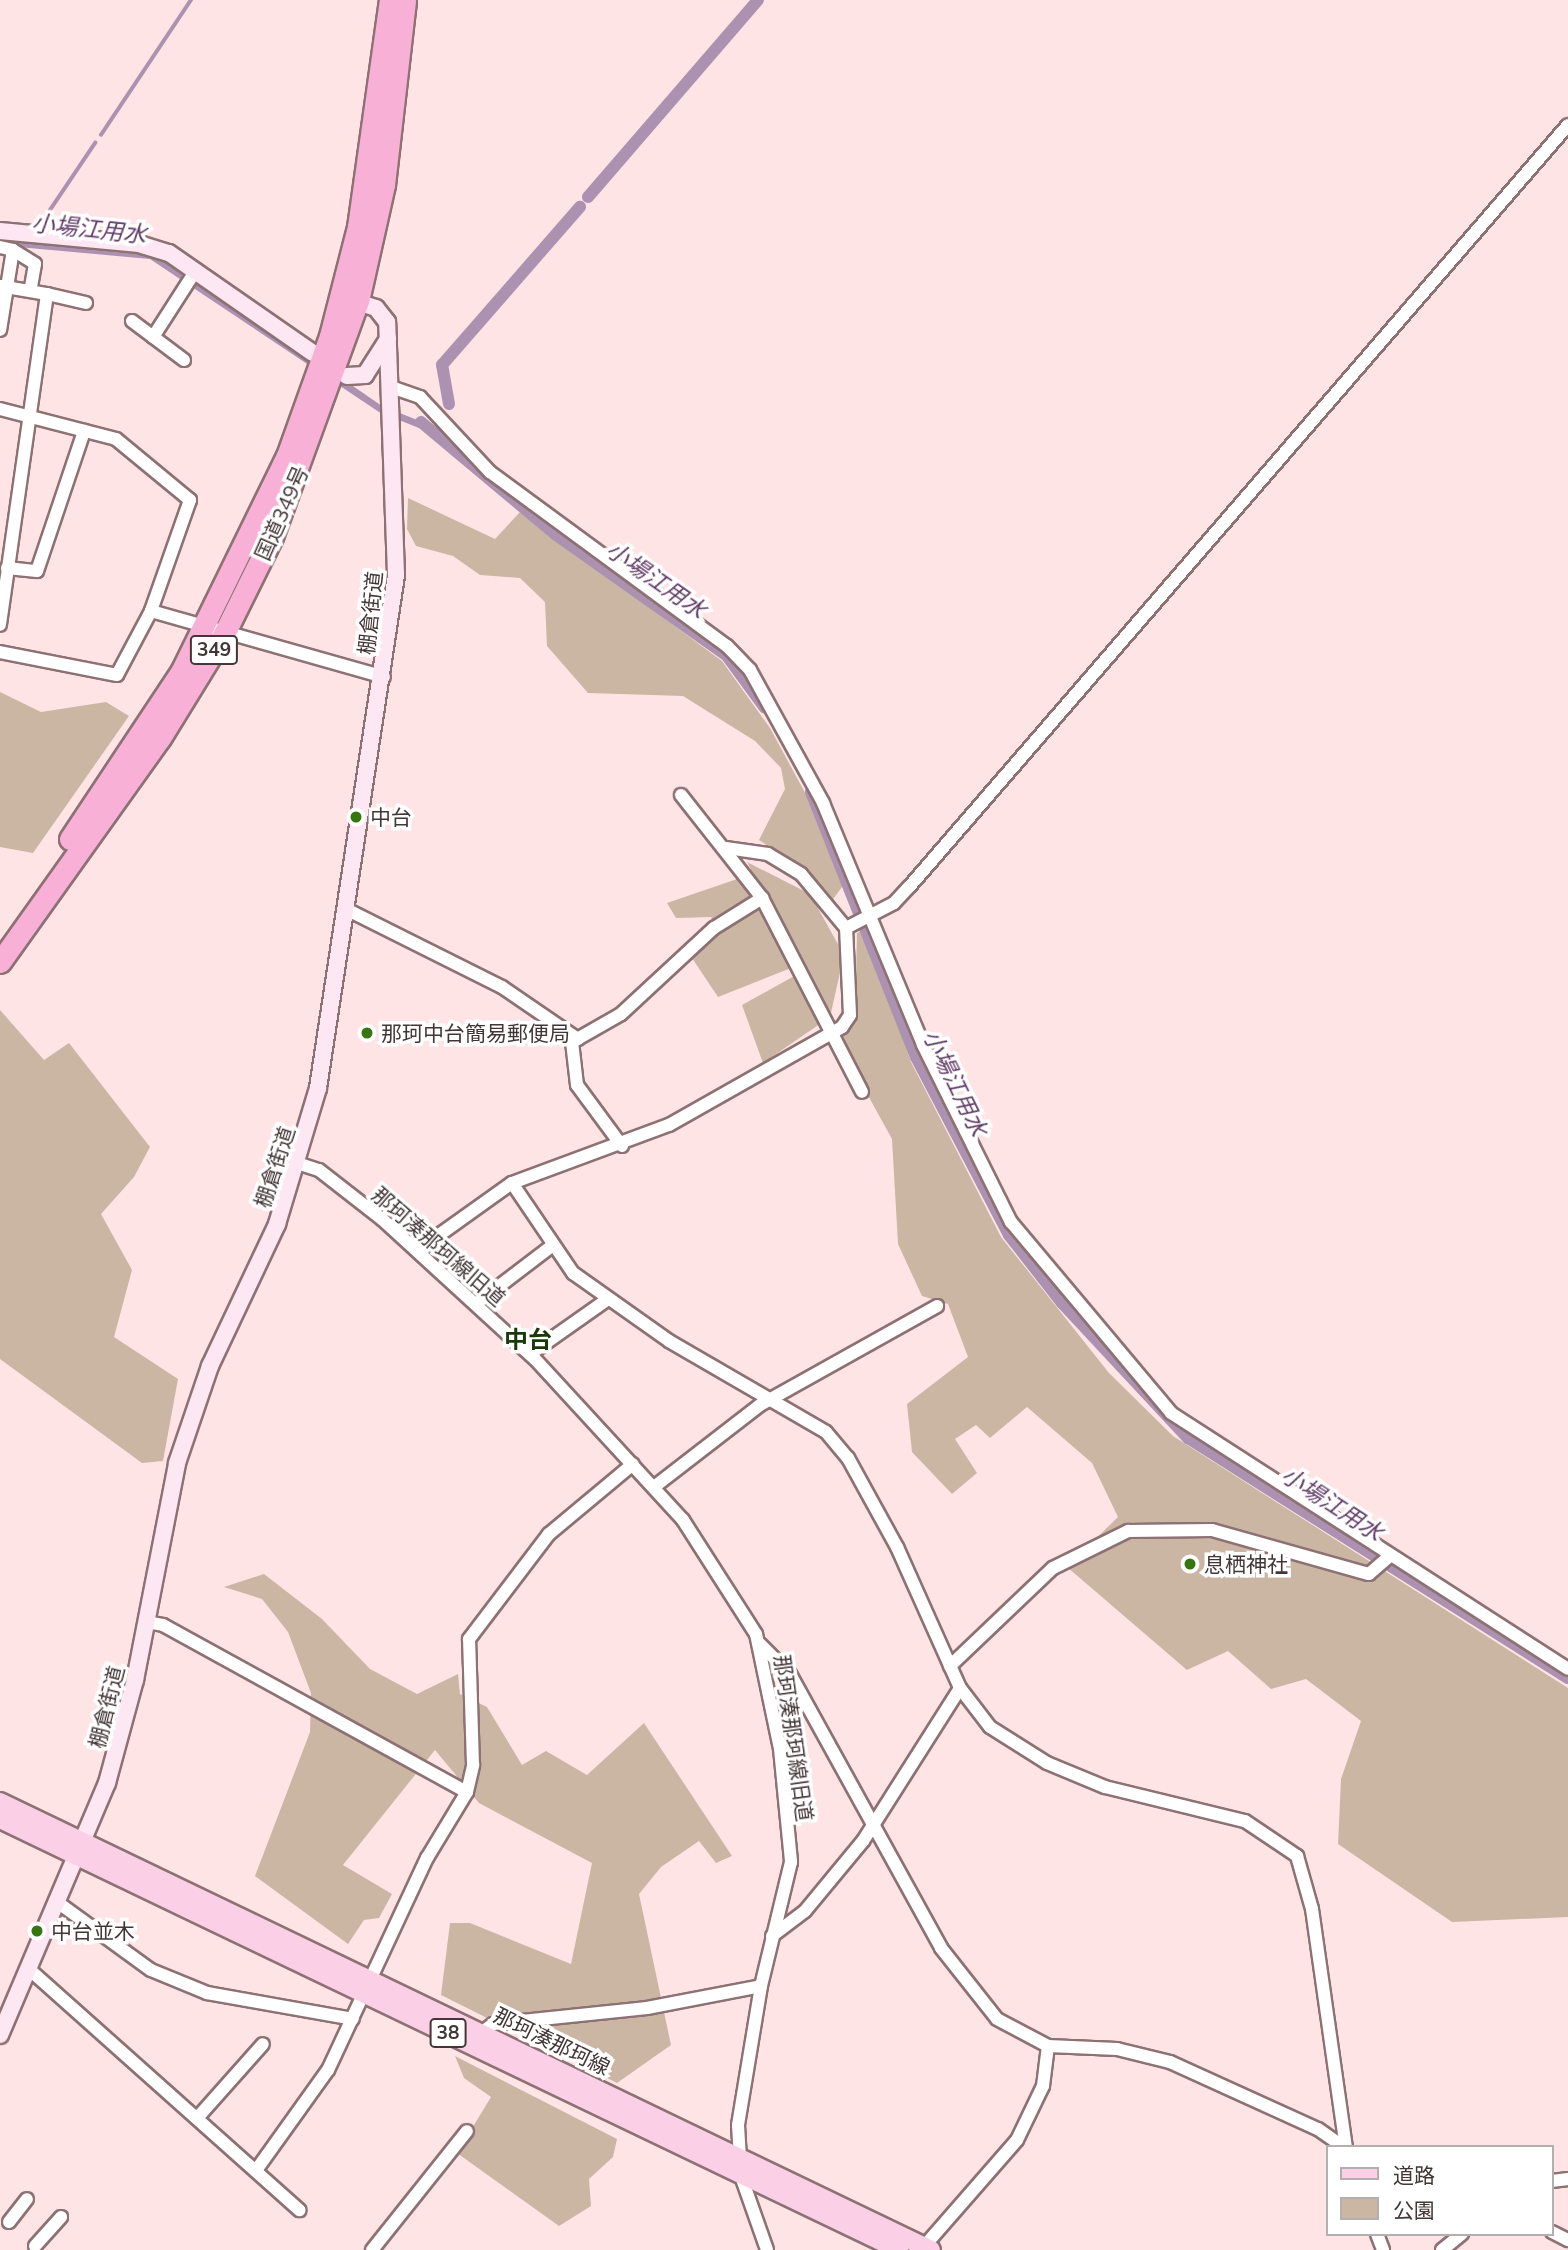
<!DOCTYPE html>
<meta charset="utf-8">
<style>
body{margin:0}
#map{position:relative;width:1568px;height:2250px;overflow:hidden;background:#ffe4e6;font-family:Mulish,"Noto Sans JP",sans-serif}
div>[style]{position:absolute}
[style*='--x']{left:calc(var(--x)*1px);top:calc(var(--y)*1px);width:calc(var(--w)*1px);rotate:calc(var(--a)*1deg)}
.green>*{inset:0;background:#cbb6a4}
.water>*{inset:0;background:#ac92b0}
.stream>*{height:3.5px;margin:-1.75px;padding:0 1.75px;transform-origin:1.75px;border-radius:1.75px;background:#ac92b0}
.canal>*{height:12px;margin:-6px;padding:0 6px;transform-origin:6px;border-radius:6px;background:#ac92b0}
.roads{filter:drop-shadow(2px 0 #8d7173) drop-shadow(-2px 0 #8d7173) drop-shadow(0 2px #8d7173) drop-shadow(0 -2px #8d7173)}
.street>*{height:12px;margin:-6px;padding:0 6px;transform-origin:6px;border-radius:6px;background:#fff}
.secondary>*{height:16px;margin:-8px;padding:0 8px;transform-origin:8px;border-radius:8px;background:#fde7f3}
.primary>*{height:18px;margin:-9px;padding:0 9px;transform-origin:9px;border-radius:9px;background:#fbd0e6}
.highway>*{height:21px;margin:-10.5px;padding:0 10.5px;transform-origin:10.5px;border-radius:10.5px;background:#f9b0d6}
.dots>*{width:19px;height:19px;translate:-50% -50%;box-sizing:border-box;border:4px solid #fff;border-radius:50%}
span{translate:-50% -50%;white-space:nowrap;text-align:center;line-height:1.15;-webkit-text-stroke:7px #fff;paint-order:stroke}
.shield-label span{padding:2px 5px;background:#fff;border:2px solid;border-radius:5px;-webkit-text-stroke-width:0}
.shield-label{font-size:19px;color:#433637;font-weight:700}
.street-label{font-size:21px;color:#433637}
.poi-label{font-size:21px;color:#433637}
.left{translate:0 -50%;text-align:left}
.water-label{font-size:23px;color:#5f3b65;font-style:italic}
.quarter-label{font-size:24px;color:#1a390b;font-weight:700}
.legend{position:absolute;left:1326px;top:2145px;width:228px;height:91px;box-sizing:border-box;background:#fff;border:2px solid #b4afaf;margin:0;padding:9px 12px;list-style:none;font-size:21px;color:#433637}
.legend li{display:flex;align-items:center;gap:14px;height:35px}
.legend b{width:35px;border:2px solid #b4afaf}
</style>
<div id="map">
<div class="green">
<i style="clip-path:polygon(408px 498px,495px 539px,520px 512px,722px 661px,770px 728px,810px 802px,845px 883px,831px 902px,804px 870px,759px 840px,785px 789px,781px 768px,755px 741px,683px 696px,588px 693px,547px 646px,545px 602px,520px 578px,480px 575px,453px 556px,416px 546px,407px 529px)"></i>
<i style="clip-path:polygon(0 692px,41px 712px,106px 702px,129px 716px,33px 853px,0 847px)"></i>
<i style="clip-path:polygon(747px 862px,810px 894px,844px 955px,830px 1017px,763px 1063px,742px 1005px,805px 970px)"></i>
<i style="clip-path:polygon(740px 878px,764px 909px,791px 968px,718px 997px,692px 958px,712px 917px,676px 918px,667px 903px)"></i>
<i style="clip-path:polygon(864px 930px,911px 1062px,1001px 1237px,1109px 1373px,1173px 1436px,1568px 1688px,1568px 1917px,1452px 1922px,1338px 1844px,1341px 1779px,1361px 1721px,1306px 1679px,1271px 1689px,1228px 1651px,1187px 1670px,1067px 1567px,1118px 1517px,1092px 1463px,1027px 1407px,990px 1438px,976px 1425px,955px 1439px,977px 1473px,952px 1494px,912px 1452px,907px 1404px,968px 1357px,948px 1304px,922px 1296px,898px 1244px,892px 1139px,839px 1043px,855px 1019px,857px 933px)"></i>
<i style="clip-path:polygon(0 1010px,44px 1060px,69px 1043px,150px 1147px,134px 1177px,101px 1214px,132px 1270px,114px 1337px,178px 1379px,163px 1461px,142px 1463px,0 1359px)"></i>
<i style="clip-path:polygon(264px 1574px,322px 1619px,370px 1669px,417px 1694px,458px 1674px,460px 1694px,487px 1707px,522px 1765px,546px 1751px,587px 1775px,644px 1723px,732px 1856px,716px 1863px,699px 1841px,661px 1867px,639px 1894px,671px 2045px,617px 2083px,441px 1995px,450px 1923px,470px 1923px,571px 1964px,592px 1863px,479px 1803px,435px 1750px,343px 1865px,392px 1894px,379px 1918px,364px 1920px,348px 1944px,255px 1876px,310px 1732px,311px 1693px,288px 1632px,262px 1599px,224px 1587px)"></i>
<i style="clip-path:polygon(455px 2056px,617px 2139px,613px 2157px,589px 2179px,591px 2206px,559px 2226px,457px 2153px,491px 2097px,464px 2078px)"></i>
</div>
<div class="water">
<i style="clip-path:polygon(8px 240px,137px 248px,167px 258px,382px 406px,435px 427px,429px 432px,379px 412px,150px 259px,7px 246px)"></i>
</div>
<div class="stream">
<i style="--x:101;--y:135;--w:162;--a:-56.3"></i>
<i style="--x:40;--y:225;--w:99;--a:-56.1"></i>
</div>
<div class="canal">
<i style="--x:588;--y:197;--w:260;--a:-49.2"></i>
<i style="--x:449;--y:404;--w:40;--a:-100"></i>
<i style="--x:442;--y:365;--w:210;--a:-48.9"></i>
<i style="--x:421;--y:422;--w:175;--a:39.9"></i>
<i style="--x:555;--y:534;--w:211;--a:35.3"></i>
<i style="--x:727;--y:656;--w:64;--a:53.8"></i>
<i style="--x:811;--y:792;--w:285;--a:68.4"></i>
<i style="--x:916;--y:1057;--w:201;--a:62.4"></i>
<i style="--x:1009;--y:1235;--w:86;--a:52.1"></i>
<i style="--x:1062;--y:1303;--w:185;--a:47"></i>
<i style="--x:1188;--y:1438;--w:449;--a:32.3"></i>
</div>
<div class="roads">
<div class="street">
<i style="--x:0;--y:247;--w:13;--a:13"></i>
<i style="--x:13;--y:250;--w:81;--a:99.2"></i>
<i style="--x:13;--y:250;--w:26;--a:32"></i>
<i style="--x:35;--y:264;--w:27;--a:100"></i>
<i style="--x:0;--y:286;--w:48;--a:9.7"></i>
<i style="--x:47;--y:294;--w:334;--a:98.1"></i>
<i style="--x:47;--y:294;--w:40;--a:13"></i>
<i style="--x:132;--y:321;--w:65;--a:36.9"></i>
<i style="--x:153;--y:337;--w:80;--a:-57.3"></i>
<i style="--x:391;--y:387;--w:31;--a:19"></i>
<i style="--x:420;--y:397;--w:103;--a:47"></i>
<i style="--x:490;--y:472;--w:294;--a:36.3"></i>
<i style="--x:727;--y:646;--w:33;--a:46"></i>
<i style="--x:750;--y:670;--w:152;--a:61.2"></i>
<i style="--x:823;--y:803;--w:262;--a:67.5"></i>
<i style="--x:923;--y:1045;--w:198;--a:63.6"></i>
<i style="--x:1011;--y:1222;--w:249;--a:50"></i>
<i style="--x:1171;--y:1413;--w:472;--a:32.8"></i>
<i style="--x:0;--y:409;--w:120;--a:14.5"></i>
<i style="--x:116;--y:439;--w:96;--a:39.5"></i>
<i style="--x:190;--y:500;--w:118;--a:109.4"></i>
<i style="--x:151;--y:611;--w:72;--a:118"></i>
<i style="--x:117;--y:675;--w:119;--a:-168.9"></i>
<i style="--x:7;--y:568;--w:30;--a:6"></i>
<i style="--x:37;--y:571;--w:148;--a:-71.4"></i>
<i style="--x:151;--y:611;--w:242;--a:15.8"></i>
<i style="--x:681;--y:795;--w:131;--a:51.8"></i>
<i style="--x:762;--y:898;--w:218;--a:62.7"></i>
<i style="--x:348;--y:910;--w:172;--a:26.6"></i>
<i style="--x:502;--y:987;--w:92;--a:34.4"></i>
<i style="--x:846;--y:928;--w:54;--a:-27.5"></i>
<i style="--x:894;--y:903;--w:23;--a:-47"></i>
<i style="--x:910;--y:886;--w:1006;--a:-49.15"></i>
<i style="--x:622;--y:1146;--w:76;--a:-126.4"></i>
<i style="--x:577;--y:1085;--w:43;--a:-96.6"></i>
<i style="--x:572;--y:1042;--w:56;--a:-29.7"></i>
<i style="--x:621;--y:1014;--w:127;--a:-42.8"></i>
<i style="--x:714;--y:928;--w:57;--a:-32"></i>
<i style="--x:297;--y:1163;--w:23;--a:18"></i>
<i style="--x:319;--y:1170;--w:80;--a:37.9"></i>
<i style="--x:382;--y:1219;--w:207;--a:42.5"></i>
<i style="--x:535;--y:1359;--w:219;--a:47.4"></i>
<i style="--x:683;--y:1520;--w:135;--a:57.4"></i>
<i style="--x:756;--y:1634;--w:117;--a:78.2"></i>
<i style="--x:780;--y:1749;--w:114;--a:84.4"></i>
<i style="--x:791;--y:1862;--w:128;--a:103.6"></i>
<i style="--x:761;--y:1986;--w:141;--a:99.4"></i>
<i style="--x:738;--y:2125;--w:51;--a:86.6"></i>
<i style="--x:741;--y:2176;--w:78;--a:70.6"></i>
<i style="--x:512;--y:1183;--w:109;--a:55.9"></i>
<i style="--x:573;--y:1273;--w:118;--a:35.3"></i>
<i style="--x:669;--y:1341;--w:181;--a:30.1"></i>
<i style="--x:826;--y:1432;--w:34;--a:50"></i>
<i style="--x:848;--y:1458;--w:102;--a:61.2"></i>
<i style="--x:897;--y:1547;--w:154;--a:65.9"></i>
<i style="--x:960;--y:1688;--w:49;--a:52.4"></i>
<i style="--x:990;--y:1727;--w:67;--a:32.3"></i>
<i style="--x:1047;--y:1763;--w:63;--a:22.5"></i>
<i style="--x:1105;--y:1787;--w:144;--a:13.7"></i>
<i style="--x:1245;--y:1821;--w:63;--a:33.9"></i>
<i style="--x:1297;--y:1856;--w:55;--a:74.2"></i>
<i style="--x:1312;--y:1909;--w:240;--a:81.9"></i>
<i style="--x:418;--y:1250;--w:115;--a:-35.5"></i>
<i style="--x:512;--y:1183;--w:167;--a:-20.3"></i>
<i style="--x:669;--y:1125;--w:199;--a:-29.5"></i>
<i style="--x:842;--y:1027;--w:14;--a:-56"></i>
<i style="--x:850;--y:1015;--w:87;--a:-92.6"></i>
<i style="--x:846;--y:928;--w:70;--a:-129.8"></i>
<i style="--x:801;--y:874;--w:39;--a:-149"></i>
<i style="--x:768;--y:854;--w:41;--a:-171.7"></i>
<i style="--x:477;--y:1303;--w:96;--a:-37.3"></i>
<i style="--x:530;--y:1354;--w:95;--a:-35.2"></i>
<i style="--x:654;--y:1487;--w:134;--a:-37.7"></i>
<i style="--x:760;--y:1405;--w:203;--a:-29.2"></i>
<i style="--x:146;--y:1622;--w:17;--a:10"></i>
<i style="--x:163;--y:1625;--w:347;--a:28.8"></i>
<i style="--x:760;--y:1644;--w:42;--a:45"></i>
<i style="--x:790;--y:1674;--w:313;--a:61.1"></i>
<i style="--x:941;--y:1948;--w:90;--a:51.7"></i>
<i style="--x:997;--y:2019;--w:58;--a:27.9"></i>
<i style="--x:1048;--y:2046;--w:69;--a:2.5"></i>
<i style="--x:1117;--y:2049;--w:55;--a:13.8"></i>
<i style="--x:1170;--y:2062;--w:162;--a:24.4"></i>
<i style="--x:1318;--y:2129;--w:32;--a:35"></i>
<i style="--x:950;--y:1666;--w:142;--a:-43.6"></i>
<i style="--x:1053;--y:1568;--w:84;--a:-26.3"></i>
<i style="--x:1128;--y:1531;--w:84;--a:-0.7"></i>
<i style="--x:1212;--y:1530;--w:163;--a:15.7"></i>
<i style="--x:1369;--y:1574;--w:28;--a:-41"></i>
<i style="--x:60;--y:1904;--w:112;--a:36"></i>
<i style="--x:151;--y:1970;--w:61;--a:22.3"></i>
<i style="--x:207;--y:1993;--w:148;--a:10.1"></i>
<i style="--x:772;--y:1936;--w:41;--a:-37.1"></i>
<i style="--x:805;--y:1911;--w:91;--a:-50.4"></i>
<i style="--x:863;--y:1841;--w:181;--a:-57.6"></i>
<i style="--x:30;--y:1970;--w:361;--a:41.7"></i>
<i style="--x:481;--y:2033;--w:15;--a:-37"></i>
<i style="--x:493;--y:2024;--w:155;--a:-5.9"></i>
<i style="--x:647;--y:2008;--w:116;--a:-10.9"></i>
<i style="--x:199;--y:2116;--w:96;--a:-48.4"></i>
<i style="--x:257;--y:2169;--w:122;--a:-54.4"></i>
<i style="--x:328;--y:2070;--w:234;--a:-65"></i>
<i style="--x:427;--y:1858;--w:77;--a:-58.8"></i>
<i style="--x:467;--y:1792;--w:28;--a:-77"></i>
<i style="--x:473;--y:1765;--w:126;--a:-91.8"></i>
<i style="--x:469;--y:1639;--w:132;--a:-52.7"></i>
<i style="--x:549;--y:1534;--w:109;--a:-39.8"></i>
<i style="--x:1552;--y:2181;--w:16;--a:-7"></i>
<i style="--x:9;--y:2222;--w:29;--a:-52"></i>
<i style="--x:1552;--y:2232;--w:18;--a:27"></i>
<i style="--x:1377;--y:2234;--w:17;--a:69"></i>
<i style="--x:35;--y:2246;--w:39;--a:-48"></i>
<i style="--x:372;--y:2250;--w:152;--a:-51.4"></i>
<i style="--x:921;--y:2250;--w:146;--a:-48.9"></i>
<i style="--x:1017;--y:2140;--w:60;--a:-64.3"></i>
<i style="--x:1043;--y:2086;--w:40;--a:-82.9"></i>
<i style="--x:1442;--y:2250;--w:26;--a:-39"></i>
</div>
<div class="secondary">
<i style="--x:0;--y:231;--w:140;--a:5.3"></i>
<i style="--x:139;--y:244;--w:31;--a:17"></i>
<i style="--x:169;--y:253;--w:175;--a:34.8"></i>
<i style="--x:347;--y:376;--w:18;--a:-3"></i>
<i style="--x:365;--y:375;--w:43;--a:-57.4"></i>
<i style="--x:0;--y:2035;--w:274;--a:-67"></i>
<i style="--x:107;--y:1783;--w:107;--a:-74.8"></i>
<i style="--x:135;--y:1680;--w:221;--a:-79"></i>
<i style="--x:177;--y:1463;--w:102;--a:-71.2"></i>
<i style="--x:210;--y:1366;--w:157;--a:-64.7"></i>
<i style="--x:277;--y:1224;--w:142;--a:-73.2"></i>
<i style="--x:318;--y:1088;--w:519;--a:-81.35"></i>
<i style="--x:396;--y:575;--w:253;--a:-92"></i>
<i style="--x:387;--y:322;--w:18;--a:-128"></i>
<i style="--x:376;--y:308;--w:29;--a:-162"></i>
</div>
<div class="primary">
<i style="--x:0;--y:1802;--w:1033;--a:25.7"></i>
<i style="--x:0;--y:1819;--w:997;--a:25.61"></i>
</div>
<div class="highway">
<i style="--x:70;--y:839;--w:201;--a:-56.4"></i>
<i style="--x:181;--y:672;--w:241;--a:-63.9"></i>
<i style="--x:287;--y:456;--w:127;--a:-70.3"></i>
<i style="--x:330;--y:336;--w:113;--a:-75.6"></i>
<i style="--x:358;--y:227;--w:229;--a:-82"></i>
<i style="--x:0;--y:962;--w:275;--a:-54.5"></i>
<i style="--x:160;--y:738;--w:122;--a:-58.4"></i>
<i style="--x:224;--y:634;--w:108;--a:-63.7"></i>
<i style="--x:272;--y:537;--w:251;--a:-70"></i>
<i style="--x:358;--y:301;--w:119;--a:-77.4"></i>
<i style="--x:384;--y:185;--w:186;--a:-83.5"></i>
</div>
</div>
<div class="dots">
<i style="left:356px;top:817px;background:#367611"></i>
<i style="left:367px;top:1033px;background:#367611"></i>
<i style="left:1190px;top:1564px;background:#367611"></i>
<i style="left:37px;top:1931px;background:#367611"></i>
</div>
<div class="shield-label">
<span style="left:214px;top:650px">349</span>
<span style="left:448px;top:2033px">38</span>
</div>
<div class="street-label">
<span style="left:281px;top:513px;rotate:-66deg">国道349号</span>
<span style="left:370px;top:613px;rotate:-84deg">棚倉街道</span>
<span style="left:274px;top:1167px;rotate:-72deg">棚倉街道</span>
<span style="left:439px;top:1246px;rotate:41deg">那珂湊那珂線旧道</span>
<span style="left:106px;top:1707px;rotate:-76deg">棚倉街道</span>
<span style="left:794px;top:1738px;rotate:82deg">那珂湊那珂線旧道</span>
<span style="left:552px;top:2041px;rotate:26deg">那珂湊那珂線</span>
</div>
<div class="poi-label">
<span class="left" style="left:370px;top:817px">中台</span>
<span class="left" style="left:381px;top:1033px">那珂中台簡易郵便局</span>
<span class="left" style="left:1204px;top:1564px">息栖神社</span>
<span class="left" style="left:51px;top:1931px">中台並木</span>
</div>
<div class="water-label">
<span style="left:89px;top:229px;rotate:6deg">小場江用水</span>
<span style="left:656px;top:580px;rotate:35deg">小場江用水</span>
<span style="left:955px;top:1083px;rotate:64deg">小場江用水</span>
<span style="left:1332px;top:1504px;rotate:33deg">小場江用水</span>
</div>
<div class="quarter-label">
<span style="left:528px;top:1340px">中台</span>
</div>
<ul class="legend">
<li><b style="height:9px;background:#fbd0e6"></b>道路</li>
<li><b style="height:19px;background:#cbb6a4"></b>公園</li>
</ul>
</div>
